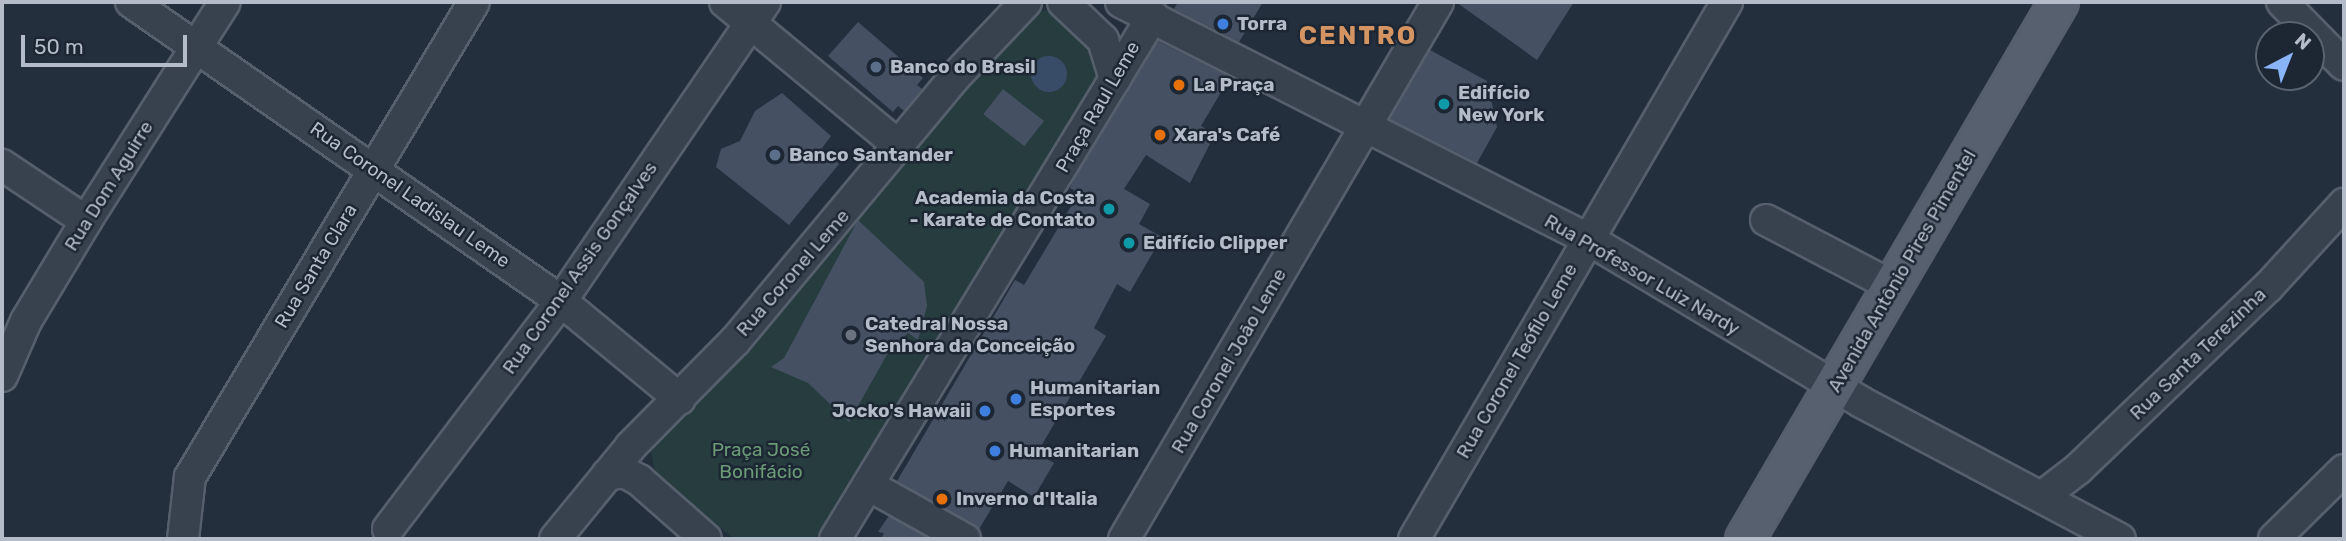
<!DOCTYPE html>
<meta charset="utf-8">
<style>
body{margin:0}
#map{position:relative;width:2346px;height:541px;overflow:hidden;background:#242f3e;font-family:Rubik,sans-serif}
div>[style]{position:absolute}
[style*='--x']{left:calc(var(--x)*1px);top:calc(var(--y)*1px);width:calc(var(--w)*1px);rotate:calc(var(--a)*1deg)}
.green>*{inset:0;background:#263c3f}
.water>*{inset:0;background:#394c67}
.round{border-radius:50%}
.building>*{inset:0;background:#455162;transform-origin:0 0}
.roads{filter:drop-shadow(2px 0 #565f6c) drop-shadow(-2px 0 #565f6c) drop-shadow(0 2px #565f6c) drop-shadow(0 -2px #565f6c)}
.minor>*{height:30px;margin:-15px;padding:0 15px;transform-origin:15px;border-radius:15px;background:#38414e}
.major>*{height:38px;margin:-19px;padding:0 19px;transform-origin:19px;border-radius:19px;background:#56606e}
.dots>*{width:19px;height:19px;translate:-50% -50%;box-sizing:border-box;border:4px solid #1d2633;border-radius:50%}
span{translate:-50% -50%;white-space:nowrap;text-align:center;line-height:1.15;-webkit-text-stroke:5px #1d2633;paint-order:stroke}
.poi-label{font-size:19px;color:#b4bcc9;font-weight:700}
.left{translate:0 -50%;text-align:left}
.right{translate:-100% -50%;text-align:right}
.street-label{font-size:19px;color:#b4bcc9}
.park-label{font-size:19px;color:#6b9a76}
.district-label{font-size:26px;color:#d59563;font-weight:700;letter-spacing:2px}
.frame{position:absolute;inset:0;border:4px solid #b4bcc9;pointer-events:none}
.north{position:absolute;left:2255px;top:21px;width:70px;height:70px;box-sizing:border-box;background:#1d2633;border:2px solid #59626f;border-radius:50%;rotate:42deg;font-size:19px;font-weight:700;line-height:28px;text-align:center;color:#b4bcc9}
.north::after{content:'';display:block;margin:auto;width:24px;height:32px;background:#8ab4f8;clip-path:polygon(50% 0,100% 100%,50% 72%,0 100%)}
.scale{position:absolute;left:21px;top:35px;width:166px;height:32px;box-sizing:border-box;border:4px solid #b4bcc9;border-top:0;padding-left:9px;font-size:21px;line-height:24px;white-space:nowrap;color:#b4bcc9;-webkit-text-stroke:5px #1d2633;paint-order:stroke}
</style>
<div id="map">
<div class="green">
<i style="clip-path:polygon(evenodd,1052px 10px,1091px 41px,1101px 77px,819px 539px,734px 539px,655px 473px,651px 451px,1033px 12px,1052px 10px,1058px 58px,1066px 67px,1064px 83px,1056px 90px,1039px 89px,1032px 79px,1058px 58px)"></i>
</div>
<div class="water">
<i class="round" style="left:1031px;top:56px;width:36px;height:36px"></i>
</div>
<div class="building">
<i style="clip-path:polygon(1178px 2px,1263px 2px,1239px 42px,1174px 9px)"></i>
<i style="clip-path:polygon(1456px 2px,1574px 2px,1537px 60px)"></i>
<i style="clip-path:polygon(858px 22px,923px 78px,917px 85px,922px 89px,904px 111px,898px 106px,893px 112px,828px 56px)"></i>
<i style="clip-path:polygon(1158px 41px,1230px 77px,1201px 126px,1215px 134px,1190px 183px,1146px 155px,1124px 189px,1150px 204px,1139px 224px,1162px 237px,1130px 292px,1117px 284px,1094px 328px,1106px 336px,1037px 453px,1054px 463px,1034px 497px,1008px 481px,979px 529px,897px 481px,1015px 280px,1024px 285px,1079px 193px,1070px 188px,1075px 177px)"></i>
<i style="clip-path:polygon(1430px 50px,1487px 81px,1497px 127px,1477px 163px,1390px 119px)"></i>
<i style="left:1003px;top:89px;width:52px;height:32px;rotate:38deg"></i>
<i style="clip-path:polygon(782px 93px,831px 136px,822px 148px,839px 164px,789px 225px,716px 167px,721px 149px,740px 141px,755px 111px)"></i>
<i style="clip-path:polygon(858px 220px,924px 282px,927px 306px,918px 340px,908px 333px,889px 351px,849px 422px,808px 383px,771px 367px,784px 358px)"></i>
<i style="clip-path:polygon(888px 517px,889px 516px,930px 539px,881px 539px,884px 533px,878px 532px)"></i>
</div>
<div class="roads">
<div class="minor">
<i style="--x:131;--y:2;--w:524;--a:34.81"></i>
<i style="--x:561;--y:301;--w:154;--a:39.5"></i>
<i style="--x:725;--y:2;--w:226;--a:39.6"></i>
<i style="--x:1063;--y:2;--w:55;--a:43.5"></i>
<i style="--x:1103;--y:40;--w:41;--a:72.9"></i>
<i style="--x:1121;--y:2;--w:524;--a:26.91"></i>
<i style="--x:1588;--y:239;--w:318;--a:30.8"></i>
<i style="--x:1861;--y:402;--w:293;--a:27.9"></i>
<i style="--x:2282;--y:2;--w:88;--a:45.5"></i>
<i style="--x:2;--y:165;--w:101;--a:33.7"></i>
<i style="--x:1766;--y:220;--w:142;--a:27.6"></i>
<i style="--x:2;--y:376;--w:60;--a:-66.4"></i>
<i style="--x:26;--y:321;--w:117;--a:-59"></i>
<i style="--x:86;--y:221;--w:259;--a:-57.6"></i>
<i style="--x:607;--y:475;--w:17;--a:-10"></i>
<i style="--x:624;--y:472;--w:17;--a:28"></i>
<i style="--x:639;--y:480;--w:89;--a:41.4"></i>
<i style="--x:870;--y:486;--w:109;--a:29.2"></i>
<i style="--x:2043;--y:496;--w:44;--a:-37.6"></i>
<i style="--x:2078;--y:469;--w:263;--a:-43.8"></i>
<i style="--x:2268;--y:287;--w:113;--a:-47.5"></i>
<i style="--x:388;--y:529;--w:286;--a:-52.8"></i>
<i style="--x:561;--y:301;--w:362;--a:-55.7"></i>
<i style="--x:183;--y:539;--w:62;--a:-83.6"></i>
<i style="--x:190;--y:477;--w:553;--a:-59.13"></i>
<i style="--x:555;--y:539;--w:120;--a:-50.7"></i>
<i style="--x:631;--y:446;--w:148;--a:-45.3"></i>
<i style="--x:735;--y:341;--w:341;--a:-50.2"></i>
<i style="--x:953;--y:79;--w:106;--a:-46.5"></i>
<i style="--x:835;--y:539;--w:612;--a:-58.7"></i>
<i style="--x:1124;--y:539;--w:622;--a:-59.68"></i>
<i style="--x:1414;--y:539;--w:622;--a:-59.76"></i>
<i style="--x:2274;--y:539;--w:98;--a:-44.6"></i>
</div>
<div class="major">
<i style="--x:1745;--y:539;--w:622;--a:-59.68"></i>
</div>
</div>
<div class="dots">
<i style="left:1223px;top:24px;background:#3f7fe0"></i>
<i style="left:876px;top:67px;background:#5c6f8a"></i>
<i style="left:1179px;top:85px;background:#e8710a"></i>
<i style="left:1444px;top:104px;background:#0f9aa8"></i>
<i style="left:1160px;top:135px;background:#e8710a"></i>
<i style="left:775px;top:155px;background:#5c6f8a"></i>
<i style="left:1109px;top:209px;background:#0f9aa8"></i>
<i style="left:1129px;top:243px;background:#0f9aa8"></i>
<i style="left:851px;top:335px;background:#6b7280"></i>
<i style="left:1016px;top:399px;background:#3f7fe0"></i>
<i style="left:985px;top:411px;background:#3f7fe0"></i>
<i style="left:995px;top:451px;background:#3f7fe0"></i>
<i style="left:942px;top:499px;background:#e8710a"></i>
</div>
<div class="poi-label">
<span class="left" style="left:1237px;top:24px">Torra</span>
<span class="left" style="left:890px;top:67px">Banco do Brasil</span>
<span class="left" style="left:1193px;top:85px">La Praça</span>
<span class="left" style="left:1458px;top:104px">Edifício<br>New York</span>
<span class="left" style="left:1174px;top:135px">Xara's Café</span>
<span class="left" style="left:789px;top:155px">Banco Santander</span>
<span class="right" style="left:1095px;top:209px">Academia da Costa<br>- Karate de Contato</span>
<span class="left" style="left:1143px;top:243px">Edifício Clipper</span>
<span class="left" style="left:865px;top:335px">Catedral Nossa<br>Senhora da Conceição</span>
<span class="left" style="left:1030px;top:399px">Humanitarian<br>Esportes</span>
<span class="right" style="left:971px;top:411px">Jocko's Hawaii</span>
<span class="left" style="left:1009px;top:451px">Humanitarian</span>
<span class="left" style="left:956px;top:499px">Inverno d'Italia</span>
</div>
<div class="street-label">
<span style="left:1098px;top:107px;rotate:-60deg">Praça Raul Leme</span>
<span style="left:109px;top:186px;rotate:-58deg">Rua Dom Aguirre</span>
<span style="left:410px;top:195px;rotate:35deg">Rua Coronel Ladislau Leme</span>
<span style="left:316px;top:266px;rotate:-59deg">Rua Santa Clara</span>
<span style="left:580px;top:268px;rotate:-55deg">Rua Coronel Assis Gonçalves</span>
<span style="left:1902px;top:271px;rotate:-60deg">Avenida Antônio Pires Pimentel</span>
<span style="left:793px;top:273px;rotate:-49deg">Rua Coronel Leme</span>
<span style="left:1642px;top:275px;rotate:30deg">Rua Professor Luiz Nardy</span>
<span style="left:2198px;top:354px;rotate:-44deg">Rua Santa Terezinha</span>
<span style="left:1229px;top:361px;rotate:-60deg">Rua Coronel João Leme</span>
<span style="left:1517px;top:361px;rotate:-60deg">Rua Coronel Teófilo Leme</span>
</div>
<div class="park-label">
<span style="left:761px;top:461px">Praça José<br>Bonifácio</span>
</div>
<div class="district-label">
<span style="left:1358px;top:36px">CENTRO</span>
</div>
<div class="frame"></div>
<div class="north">N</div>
<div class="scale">50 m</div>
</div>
